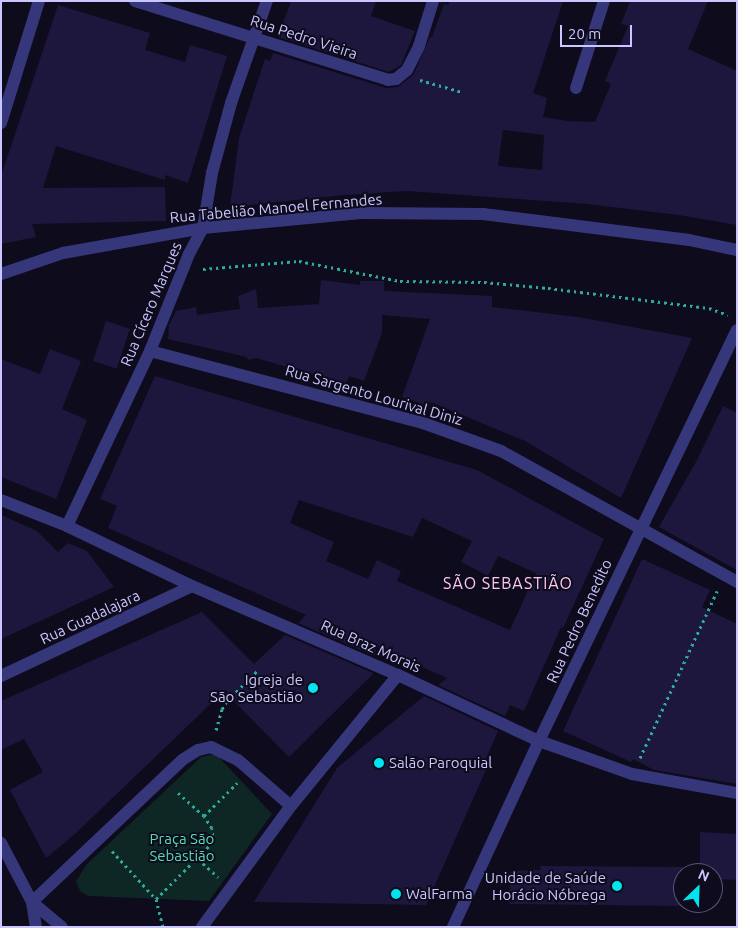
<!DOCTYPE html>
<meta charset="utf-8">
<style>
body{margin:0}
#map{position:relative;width:738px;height:928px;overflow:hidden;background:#0d0b1c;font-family:Ubuntu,sans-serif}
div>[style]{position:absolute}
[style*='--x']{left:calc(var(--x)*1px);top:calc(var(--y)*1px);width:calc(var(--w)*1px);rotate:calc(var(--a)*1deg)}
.green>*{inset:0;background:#0e2624}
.building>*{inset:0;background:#1d173d;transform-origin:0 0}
.path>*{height:3px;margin-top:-1.5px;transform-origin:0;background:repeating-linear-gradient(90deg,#2dac9d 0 2.5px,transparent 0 6.5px)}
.minor>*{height:12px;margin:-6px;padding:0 6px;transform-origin:6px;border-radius:6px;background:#36377b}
.dots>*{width:14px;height:14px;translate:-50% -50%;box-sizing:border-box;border:2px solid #0d0b1c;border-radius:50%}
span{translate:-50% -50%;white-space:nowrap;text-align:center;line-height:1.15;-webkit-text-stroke:4px #0d0b1c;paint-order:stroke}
.street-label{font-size:15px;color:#cac6ff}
.poi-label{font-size:15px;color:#cac6ff}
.right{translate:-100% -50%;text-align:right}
.left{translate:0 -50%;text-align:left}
.park-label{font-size:15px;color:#54ddb3}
.neighbourhood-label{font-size:16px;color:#ffc8ee;letter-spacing:1px}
.frame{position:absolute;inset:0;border:2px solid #cac6ff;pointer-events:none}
.north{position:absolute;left:673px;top:863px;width:50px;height:50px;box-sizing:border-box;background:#0d0b1c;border:1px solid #595677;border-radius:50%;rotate:24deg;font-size:14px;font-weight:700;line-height:20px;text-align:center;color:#cac6ff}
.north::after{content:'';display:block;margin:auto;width:18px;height:22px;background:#01e5f0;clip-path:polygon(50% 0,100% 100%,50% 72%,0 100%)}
.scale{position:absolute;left:560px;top:25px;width:72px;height:22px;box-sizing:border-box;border:2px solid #cac6ff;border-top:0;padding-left:6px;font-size:15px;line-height:18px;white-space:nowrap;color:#cac6ff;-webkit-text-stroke:4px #0d0b1c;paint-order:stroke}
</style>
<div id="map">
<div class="green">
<i style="clip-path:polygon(216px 754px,272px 814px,209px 901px,88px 896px,80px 891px,76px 881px,87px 864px,201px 757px)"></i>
</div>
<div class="building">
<i style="clip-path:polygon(291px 1px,376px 1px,371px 16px,415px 31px,401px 65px,389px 72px,278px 37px)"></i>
<i style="clip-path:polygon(evenodd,450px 1px,563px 1px,533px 93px,547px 98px,543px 117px,567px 121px,595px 122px,611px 84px,605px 81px,628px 26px,621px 24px,630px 1px,708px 1px,688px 49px,737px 71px,737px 225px,679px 215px,587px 204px,407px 191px,344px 195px,230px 207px,239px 138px,265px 59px,270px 61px,273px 53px,386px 88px,398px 87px,414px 74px,430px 37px,432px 37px,444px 4px,448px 5px,450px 1px,503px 130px,544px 135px,542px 170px,498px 166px,503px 130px)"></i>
<i style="clip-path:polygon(58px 5px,150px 33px,145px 50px,185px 62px,190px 45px,227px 56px,188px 183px,165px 175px,165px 180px,56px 146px,43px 188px,165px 187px,166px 221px,32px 224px,36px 237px,1px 244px,1px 176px)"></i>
<i style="clip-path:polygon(321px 280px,360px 285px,360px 281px,384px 281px,384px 291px,492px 296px,492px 307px,578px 317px,692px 338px,621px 498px,525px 441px,431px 402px,429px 406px,402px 397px,430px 319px,382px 315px,382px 333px,364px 381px,349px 376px,346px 384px,256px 358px,248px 360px,247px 357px,168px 339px,169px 325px,176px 311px,196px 307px,197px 315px,240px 309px,238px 296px,256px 289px,258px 308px,319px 304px)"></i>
<i style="left:106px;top:321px;width:25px;height:42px;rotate:18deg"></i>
<i style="clip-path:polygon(50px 349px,81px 361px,62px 409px,87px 420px,56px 499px,1px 477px,1px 359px,40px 374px)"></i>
<i style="clip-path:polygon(evenodd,155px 376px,477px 470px,604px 539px,563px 628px,561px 627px,524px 711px,510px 705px,505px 716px,438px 685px,447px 678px,376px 647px,375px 656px,298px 623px,306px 615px,108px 528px,117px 506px,100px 499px,155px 376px,299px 500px,413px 537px,422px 518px,472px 541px,461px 562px,488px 576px,498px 556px,536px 573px,510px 630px,397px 581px,401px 571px,377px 560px,368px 579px,326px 561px,334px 542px,290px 523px,299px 500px)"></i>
<i style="clip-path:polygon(723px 406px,737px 413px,737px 570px,659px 527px,697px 460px)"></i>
<i style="clip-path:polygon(1px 515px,37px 531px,58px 552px,68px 543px,87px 551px,114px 587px,1px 639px)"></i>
<i style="clip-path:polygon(642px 559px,710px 590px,702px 607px,737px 624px,737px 784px,654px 770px,633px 759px,631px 762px,563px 731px)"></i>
<i style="clip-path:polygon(202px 612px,254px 664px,285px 635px,373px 673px,372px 675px,289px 757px,224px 691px,76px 833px,46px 858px,10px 790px,43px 772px,24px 739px,1px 750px,1px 701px)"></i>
<i style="clip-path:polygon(424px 696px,498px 731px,485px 761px,489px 763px,426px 905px,254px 902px,337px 768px)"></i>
<i style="clip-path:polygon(700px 832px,737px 834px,737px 880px,713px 879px,713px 873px,700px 873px)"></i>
<i style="clip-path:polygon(540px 866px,683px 867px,683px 906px,509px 904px,511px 871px,541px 870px)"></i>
</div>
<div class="path">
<i style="--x:420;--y:80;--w:44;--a:15.9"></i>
<i style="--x:203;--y:269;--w:96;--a:-4.8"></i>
<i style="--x:299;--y:261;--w:103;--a:11.2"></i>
<i style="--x:400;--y:281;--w:84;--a:0.7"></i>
<i style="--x:484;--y:282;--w:64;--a:5.4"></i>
<i style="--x:548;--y:288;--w:162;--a:7.1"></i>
<i style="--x:709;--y:308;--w:20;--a:20"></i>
<i style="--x:216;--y:730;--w:22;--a:-74"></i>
<i style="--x:222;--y:709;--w:9;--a:-58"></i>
<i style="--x:227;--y:701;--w:44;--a:-45"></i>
<i style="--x:640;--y:758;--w:184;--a:-65.2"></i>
<i style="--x:204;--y:816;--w:47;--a:-45"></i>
<i style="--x:112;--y:851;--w:65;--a:47.5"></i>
<i style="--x:156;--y:899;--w:29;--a:76"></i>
<i style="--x:198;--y:859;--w:27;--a:42"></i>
<i style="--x:156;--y:899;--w:81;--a:-45"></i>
<i style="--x:213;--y:842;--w:14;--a:-94"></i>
<i style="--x:212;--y:828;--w:14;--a:-124"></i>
<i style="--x:204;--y:816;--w:38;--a:-138"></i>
</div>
<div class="minor">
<i style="--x:135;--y:1;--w:265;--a:17.3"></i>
<i style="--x:388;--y:80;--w:8;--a:-7"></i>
<i style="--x:396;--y:79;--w:14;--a:-39"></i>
<i style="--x:407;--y:70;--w:27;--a:-63"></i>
<i style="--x:419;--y:46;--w:47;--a:-72.7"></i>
<i style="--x:576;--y:88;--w:91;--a:-72.2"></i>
<i style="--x:1;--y:123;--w:128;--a:-72.7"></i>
<i style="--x:1;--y:274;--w:65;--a:-18.7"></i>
<i style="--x:63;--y:253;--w:142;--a:-10.1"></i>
<i style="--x:203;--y:228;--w:161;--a:-5.4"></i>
<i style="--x:363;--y:213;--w:120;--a:0.5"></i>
<i style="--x:483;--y:214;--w:208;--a:7.2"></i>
<i style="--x:689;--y:240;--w:49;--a:11.8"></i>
<i style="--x:150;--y:351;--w:282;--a:14.8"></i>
<i style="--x:423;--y:423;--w:83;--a:19.7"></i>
<i style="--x:501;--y:451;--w:270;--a:29"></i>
<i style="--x:1;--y:500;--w:71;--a:21.5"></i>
<i style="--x:67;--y:526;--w:139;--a:25.6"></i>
<i style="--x:192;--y:586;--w:224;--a:23.4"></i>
<i style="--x:398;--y:675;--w:156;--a:25.1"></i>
<i style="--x:539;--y:741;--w:99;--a:19.5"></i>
<i style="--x:632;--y:774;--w:107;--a:10.3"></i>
<i style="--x:67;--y:526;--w:194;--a:-64.6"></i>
<i style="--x:150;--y:351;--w:105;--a:-68.1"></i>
<i style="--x:189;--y:254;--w:30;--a:-62"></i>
<i style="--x:203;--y:228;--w:56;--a:-80.7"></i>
<i style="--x:212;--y:173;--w:73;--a:-74.8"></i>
<i style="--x:231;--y:103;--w:108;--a:-70.6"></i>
<i style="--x:1;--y:676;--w:211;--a:-25.2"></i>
<i style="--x:1;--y:843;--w:67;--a:62.3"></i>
<i style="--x:32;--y:902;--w:25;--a:81"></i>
<i style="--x:32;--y:902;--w:207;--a:-43.4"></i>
<i style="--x:182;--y:760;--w:19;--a:-32"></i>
<i style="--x:198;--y:750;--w:13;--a:-13"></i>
<i style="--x:211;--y:747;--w:30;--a:26"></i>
<i style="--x:238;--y:760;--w:70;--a:41"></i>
<i style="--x:32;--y:902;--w:39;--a:40"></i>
<i style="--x:202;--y:927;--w:150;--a:-53.7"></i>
<i style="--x:291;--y:806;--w:169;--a:-50.8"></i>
<i style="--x:453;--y:927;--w:205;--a:-65.2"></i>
<i style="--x:539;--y:741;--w:456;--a:-64.3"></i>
</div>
<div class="dots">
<i style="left:313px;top:688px;background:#01e5f0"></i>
<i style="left:379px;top:763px;background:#01e5f0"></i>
<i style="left:617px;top:886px;background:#01e5f0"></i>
<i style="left:396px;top:894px;background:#01e5f0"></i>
</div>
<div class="street-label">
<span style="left:304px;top:37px;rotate:18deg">Rua Pedro Vieira</span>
<span style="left:276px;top:208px;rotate:-5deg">Rua Tabelião Manoel Fernandes</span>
<span style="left:151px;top:304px;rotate:-67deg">Rua Cícero Marques</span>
<span style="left:374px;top:395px;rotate:16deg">Rua Sargento Lourival Diniz</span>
<span style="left:90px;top:617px;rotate:-25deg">Rua Guadalajara</span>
<span style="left:579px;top:621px;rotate:-65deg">Rua Pedro Benedito</span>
<span style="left:371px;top:646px;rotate:24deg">Rua Braz Morais</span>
</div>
<div class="poi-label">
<span class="right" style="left:303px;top:688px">Igreja de<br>São Sebastião</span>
<span class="left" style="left:389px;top:763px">Salão Paroquial</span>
<span class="right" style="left:606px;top:886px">Unidade de Saúde<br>Horácio Nóbrega</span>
<span class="left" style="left:406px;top:894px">WalFarma</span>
</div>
<div class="park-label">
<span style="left:182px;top:847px">Praça São<br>Sebastião</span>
</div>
<div class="neighbourhood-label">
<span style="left:508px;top:583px">SÃO SEBASTIÃO</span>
</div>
<div class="frame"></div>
<div class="north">N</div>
<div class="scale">20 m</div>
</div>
